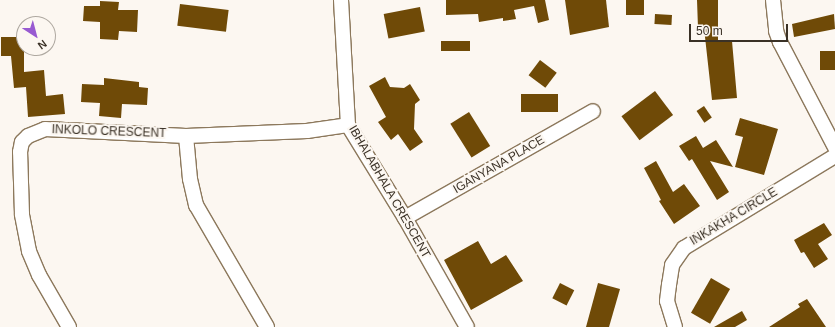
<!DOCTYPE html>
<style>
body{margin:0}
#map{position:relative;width:835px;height:327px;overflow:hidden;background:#fcf7f1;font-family:Arial,sans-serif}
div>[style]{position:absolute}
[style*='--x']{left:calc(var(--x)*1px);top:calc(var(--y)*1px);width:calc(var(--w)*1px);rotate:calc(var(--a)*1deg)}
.building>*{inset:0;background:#6f4a07;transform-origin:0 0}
.roads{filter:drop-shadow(1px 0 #8c785c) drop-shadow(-1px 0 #8c785c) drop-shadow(0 1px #8c785c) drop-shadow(0 -1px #8c785c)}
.minor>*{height:14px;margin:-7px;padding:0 7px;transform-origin:7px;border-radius:7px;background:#fff}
span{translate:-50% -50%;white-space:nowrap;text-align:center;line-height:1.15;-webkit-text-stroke:4px #fcf7f1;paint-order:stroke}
.street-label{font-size:12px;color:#3a3126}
.north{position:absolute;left:16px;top:16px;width:40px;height:40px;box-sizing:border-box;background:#fcf7f1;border:1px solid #aea8a0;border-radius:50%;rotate:144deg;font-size:11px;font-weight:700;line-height:16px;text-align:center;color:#3a3126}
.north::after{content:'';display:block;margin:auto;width:14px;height:18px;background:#985ad1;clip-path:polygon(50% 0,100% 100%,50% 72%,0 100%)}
.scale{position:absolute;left:689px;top:24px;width:99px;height:18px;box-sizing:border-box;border:2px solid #3a3126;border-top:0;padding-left:5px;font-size:12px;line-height:14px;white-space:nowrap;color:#3a3126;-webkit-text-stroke:3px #fcf7f1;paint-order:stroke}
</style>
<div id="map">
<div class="building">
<i style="clip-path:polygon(446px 0,545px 0,549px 20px,538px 23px,534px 6px,514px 10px,516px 19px,503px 21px,503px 18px,479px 22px,478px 14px,446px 15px)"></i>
<i style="clip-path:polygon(565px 0,606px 0,609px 27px,570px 35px)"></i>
<i style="left:626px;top:0;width:18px;height:15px"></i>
<i style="clip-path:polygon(697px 0,718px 0,718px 42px,732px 41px,737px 98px,712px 100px,704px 28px,698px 28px)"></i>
<i style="clip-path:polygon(100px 1px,119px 2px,118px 10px,138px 10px,137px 32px,119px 31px,118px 40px,100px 39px,100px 22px,83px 21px,84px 6px,100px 6px)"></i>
<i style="left:180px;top:4px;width:49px;height:22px;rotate:7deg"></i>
<i style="left:420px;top:7px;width:25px;height:37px;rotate:79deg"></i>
<i style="left:655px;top:14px;width:17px;height:10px;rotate:3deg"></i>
<i style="clip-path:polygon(834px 14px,835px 29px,794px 37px,792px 24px)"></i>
<i style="clip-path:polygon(1px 37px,24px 37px,24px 72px,44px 70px,46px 96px,63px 94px,65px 114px,28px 117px,26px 87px,14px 88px,11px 56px,1px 56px)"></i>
<i style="left:470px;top:41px;width:10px;height:29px;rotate:90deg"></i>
<i style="left:835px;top:51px;width:19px;height:15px;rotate:90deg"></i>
<i style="left:540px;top:60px;width:21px;height:19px;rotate:37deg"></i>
<i style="clip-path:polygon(385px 77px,390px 87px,404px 88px,410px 84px,420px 100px,415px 104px,414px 129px,423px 142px,410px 151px,398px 134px,391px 140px,378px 122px,386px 117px,369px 86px)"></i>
<i style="clip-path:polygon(104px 78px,139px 82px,139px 87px,148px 88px,147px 105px,122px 104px,121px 118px,99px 116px,100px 103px,81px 102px,82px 84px,104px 85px)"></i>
<i style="left:655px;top:91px;width:30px;height:42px;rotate:53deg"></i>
<i style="left:558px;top:94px;width:18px;height:37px;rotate:90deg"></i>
<i style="left:704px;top:106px;width:14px;height:9px;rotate:56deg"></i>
<i style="left:469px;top:112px;width:40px;height:22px;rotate:58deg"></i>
<i style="clip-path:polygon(740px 118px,778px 129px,764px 175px,735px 167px,743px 137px,735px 135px)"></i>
<i style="clip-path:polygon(696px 136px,703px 148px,716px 140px,733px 167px,710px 161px,729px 192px,717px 200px,692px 159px,689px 161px,679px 146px)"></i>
<i style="clip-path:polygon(656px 161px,673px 192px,684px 184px,700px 206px,674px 224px,659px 201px,661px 200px,644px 168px)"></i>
<i style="clip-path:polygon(824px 223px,832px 235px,818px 244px,828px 259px,814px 268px,804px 252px,801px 253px,794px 240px)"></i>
<i style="clip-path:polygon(478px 241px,491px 264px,506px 255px,523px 281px,471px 310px,444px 260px)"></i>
<i style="left:711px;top:278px;width:22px;height:40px;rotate:30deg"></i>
<i style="left:560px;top:283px;width:16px;height:17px;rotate:27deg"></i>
<i style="clip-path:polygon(598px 283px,620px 289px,609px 327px,586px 327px)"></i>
<i style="clip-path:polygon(807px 299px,826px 327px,769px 327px,800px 307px,798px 304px)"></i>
<i style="clip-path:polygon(742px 311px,747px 320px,735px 327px,714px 327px)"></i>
</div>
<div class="roads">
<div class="minor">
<i style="--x:341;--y:0;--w:125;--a:86.8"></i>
<i style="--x:348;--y:125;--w:109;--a:58.5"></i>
<i style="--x:405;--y:218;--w:125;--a:60.4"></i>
<i style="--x:773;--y:0;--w:31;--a:84"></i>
<i style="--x:776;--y:31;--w:12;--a:70"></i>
<i style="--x:780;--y:42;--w:119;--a:62.4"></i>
<i style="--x:186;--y:136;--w:43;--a:84.7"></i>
<i style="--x:190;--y:179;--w:27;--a:77"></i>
<i style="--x:196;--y:205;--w:141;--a:59.8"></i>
<i style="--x:405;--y:218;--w:216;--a:-29.6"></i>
<i style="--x:69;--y:327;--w:60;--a:-120"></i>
<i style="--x:39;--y:275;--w:26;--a:-113"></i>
<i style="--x:29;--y:251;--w:38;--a:-101"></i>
<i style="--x:22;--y:214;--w:62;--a:-91.8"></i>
<i style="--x:20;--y:152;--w:10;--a:-79"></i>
<i style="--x:22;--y:142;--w:8;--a:-45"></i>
<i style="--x:28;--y:136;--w:18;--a:-22"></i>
<i style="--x:45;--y:129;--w:141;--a:2.8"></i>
<i style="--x:186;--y:136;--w:121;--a:-2.4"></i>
<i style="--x:307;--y:131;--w:41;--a:-8.3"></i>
<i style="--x:675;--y:327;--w:27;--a:-107"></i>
<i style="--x:667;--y:301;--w:16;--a:-83"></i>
<i style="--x:669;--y:285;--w:20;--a:-81"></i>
<i style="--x:672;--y:265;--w:21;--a:-55"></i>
<i style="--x:684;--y:248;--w:177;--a:-31.4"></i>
</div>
</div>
<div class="street-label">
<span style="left:109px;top:132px;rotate:2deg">INKOLO CRESCENT</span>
<span style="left:499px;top:165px;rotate:-30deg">IGANYANA PLACE</span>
<span style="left:389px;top:192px;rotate:60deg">IBHALABHALA CRESCENT</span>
<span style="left:734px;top:217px;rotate:-31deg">INKAKHA CIRCLE</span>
</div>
<div class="north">N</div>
<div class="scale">50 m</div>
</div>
